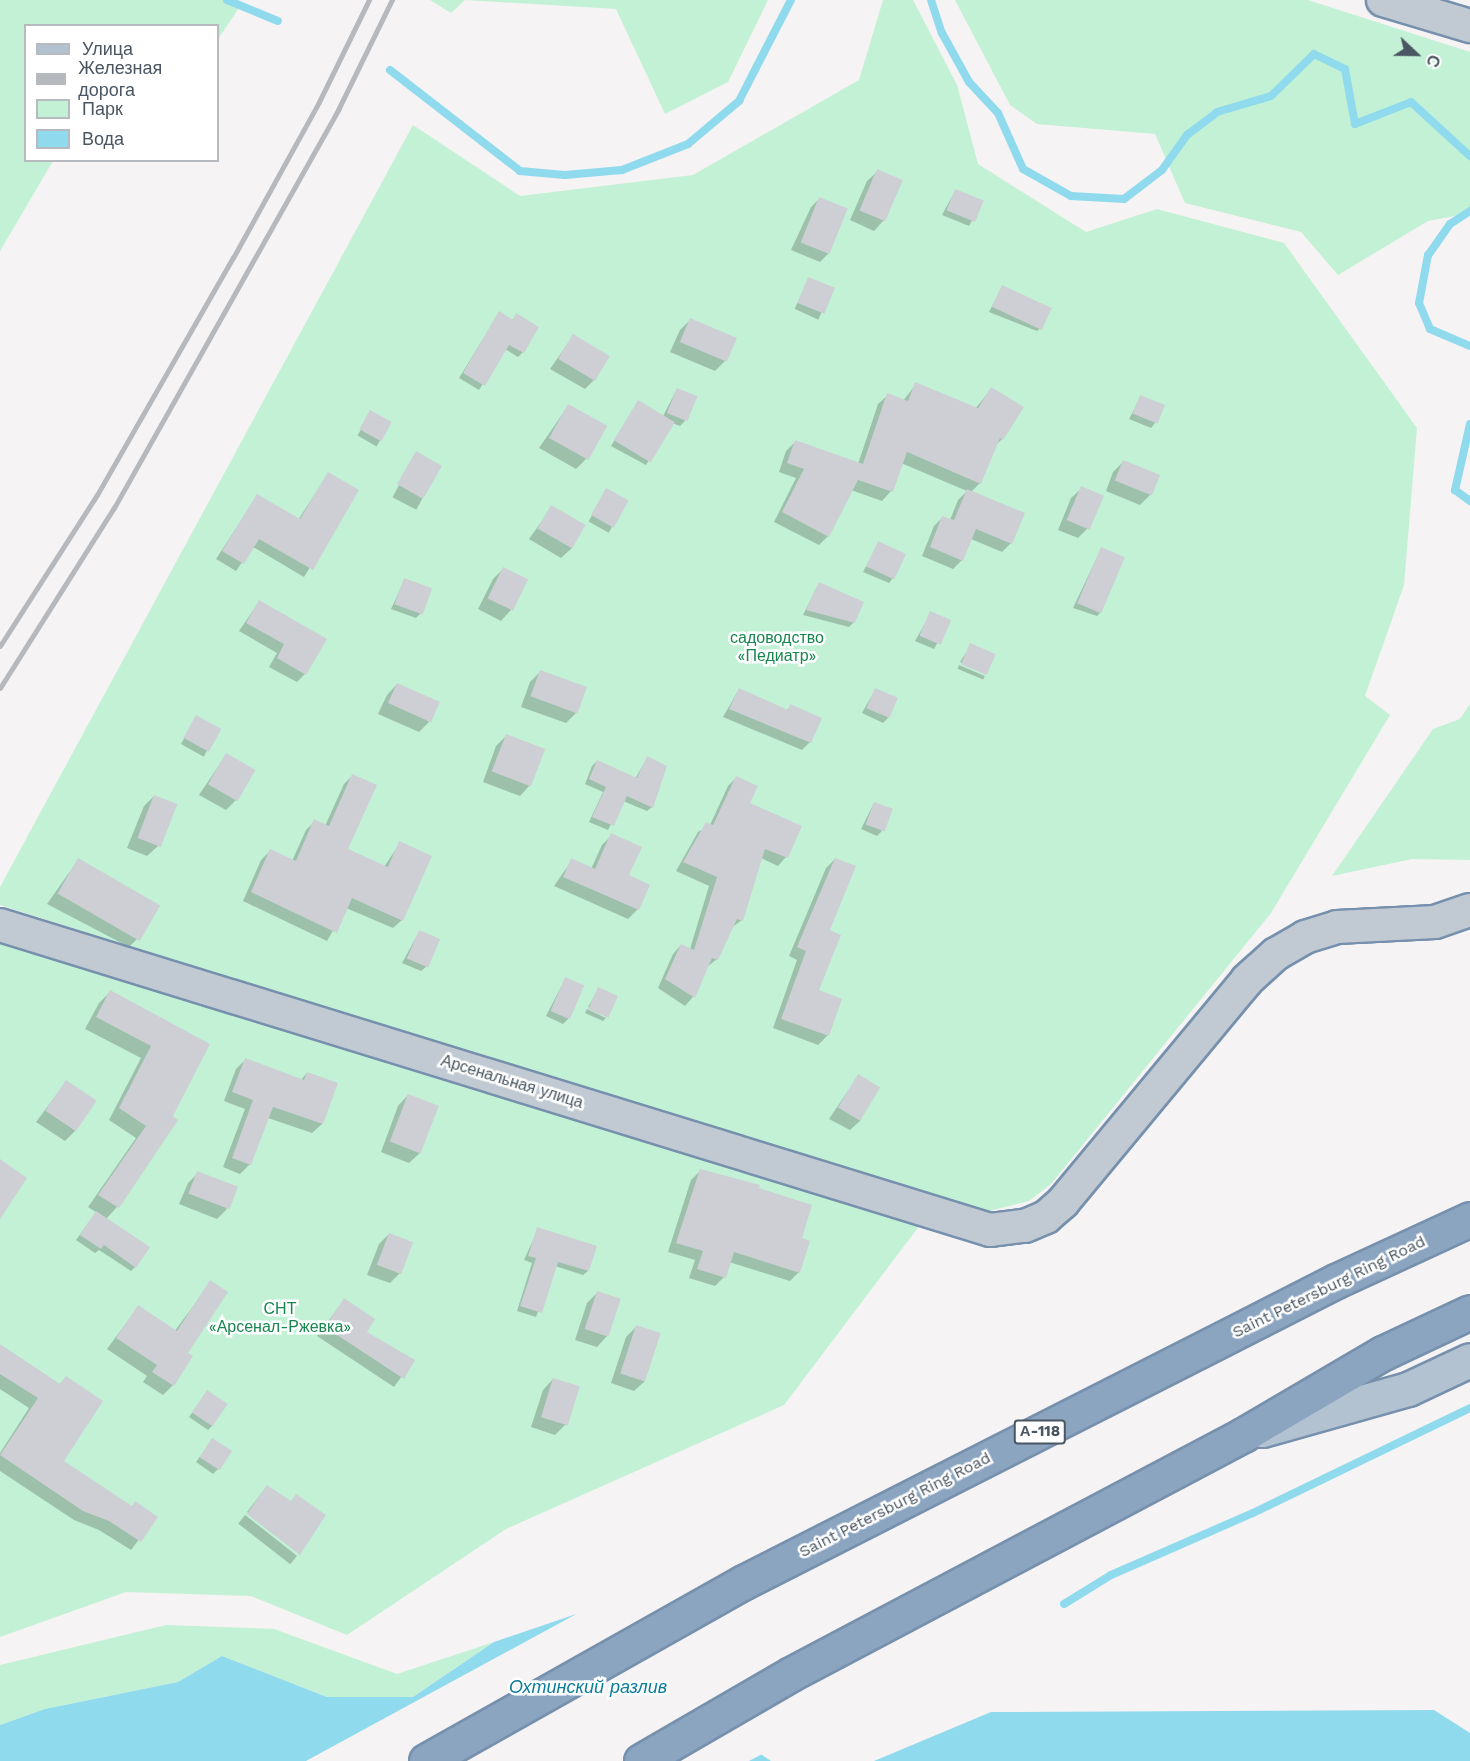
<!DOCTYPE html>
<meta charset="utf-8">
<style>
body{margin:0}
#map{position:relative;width:1470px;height:1761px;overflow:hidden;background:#f5f3f3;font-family:"Work Sans",sans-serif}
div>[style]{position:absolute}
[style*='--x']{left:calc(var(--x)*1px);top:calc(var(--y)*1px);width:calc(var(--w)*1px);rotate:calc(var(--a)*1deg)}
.green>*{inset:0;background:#c3f1d5}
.water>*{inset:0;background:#90daee}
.pier>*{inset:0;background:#f5f3f3}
.shadow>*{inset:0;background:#0003;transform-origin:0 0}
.stream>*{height:8px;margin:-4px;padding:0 4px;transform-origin:4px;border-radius:4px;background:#90daee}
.building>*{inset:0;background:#cdcfd5;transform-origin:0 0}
.roads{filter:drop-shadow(2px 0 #7690ad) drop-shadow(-2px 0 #7690ad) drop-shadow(0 2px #7690ad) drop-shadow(0 -2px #7690ad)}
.street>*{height:32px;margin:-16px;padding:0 16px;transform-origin:16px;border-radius:16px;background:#c1cad2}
.primary>*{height:33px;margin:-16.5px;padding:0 16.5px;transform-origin:16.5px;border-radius:16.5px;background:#b3c2d1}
.highway>*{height:33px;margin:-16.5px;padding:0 16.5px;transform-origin:16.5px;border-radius:16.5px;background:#8ba5c1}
.rail>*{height:4.5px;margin:-2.25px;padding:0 2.25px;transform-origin:2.25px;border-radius:2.25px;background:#b5b8bd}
span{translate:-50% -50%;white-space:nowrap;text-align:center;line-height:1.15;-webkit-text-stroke:5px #fff;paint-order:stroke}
.shield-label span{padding:2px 4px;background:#fff;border:2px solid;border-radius:4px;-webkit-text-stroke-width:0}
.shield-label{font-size:15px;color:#4a5661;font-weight:700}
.park-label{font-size:16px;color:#17864f}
.street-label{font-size:16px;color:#4a5661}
.water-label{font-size:18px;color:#0c7c9b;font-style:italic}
.legend{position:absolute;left:24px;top:24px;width:195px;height:138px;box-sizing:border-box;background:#fff;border:2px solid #b7bbc0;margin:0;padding:8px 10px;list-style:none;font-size:18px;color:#4a5661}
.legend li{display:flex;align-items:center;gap:12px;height:30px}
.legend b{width:30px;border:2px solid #b7bbc0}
.north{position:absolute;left:1386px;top:24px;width:60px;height:60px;-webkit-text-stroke:4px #fff;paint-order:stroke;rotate:112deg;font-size:16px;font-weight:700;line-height:24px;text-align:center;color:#4a5661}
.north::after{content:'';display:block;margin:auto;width:21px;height:27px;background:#4a5661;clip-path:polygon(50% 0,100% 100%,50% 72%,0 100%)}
</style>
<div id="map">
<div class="green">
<i style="clip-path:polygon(0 0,238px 0,241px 5px,218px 39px,218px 26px,26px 26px,26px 160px,53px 161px,0 251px)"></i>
<i style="clip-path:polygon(430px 0,768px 0,728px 82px,665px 114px,616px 9px,465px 0,451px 13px)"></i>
<i style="clip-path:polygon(883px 0,913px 0,957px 85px,978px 164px,1086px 232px,1157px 209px,1284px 243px,1417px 428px,1404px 585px,1365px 696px,1390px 715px,1271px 913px,1051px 1184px,1029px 1201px,989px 1211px,938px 1202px,0 905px,0 887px,413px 125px,520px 196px,693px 175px,859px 80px)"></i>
<i style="clip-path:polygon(955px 0,1308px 0,1470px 52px,1470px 213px,1428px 221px,1338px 275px,1301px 232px,1185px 203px,1155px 134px,1037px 124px,1010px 105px)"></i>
<i style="clip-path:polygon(1470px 704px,1470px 860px,1412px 859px,1332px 876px,1433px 729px,1460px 719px)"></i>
<i style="clip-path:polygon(0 941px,920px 1225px,784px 1405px,506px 1529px,347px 1635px,251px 1596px,126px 1592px,0 1637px)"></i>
<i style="clip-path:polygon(166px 1625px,274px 1629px,397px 1674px,494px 1642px,413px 1697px,327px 1697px,222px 1656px,178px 1682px,45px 1709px,0 1725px,0 1665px)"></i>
</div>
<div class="water">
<i style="clip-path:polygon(591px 1609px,710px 1720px,771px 1761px,0 1761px,0 1725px,45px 1709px,178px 1682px,222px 1656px,327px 1697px,413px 1697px,494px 1642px)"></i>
<i style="clip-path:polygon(1434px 1710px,1470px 1733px,1470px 1761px,874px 1761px,991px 1712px)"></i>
</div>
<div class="pier">
<i style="clip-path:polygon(591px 1606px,632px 1623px,685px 1656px,712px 1718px,764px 1753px,749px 1761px,306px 1761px)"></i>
</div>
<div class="shadow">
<i style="clip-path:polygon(878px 171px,884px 220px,874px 231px,850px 220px,867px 181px)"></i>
<i style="clip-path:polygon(955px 191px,982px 202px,969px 226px,942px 215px)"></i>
<i style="clip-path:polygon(819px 199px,828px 254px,820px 262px,791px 250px,811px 207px)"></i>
<i style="left:809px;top:278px;width:26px;height:34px;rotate:25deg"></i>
<i style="clip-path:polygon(1002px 287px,1042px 327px,1037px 331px,989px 312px)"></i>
<i style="clip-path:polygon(499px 313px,511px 321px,517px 315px,523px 352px,518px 357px,505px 349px,479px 390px,459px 378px)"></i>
<i style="clip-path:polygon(690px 320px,725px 361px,715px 371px,670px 352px,680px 330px)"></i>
<i style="clip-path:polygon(573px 336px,595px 379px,585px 389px,550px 369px)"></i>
<i style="clip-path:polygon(916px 384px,975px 409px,991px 389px,1002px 439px,995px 446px,980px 483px,971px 492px,1011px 543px,1002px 552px,971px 539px,962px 560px,953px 569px,922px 556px,934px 526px,943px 517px,950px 520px,958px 500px,967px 491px,901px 463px,891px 491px,882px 501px,851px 490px,828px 536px,819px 545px,774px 522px,796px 478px,779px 472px,786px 451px,795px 442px,858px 464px,878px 404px,888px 395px,903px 401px)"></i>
<i style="clip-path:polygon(677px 389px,685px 421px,680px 426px,672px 423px,646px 465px,611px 446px,638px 402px,663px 416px)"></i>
<i style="clip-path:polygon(1141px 397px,1155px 423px,1151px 428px,1129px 419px)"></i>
<i style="clip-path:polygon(568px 406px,586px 459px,576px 469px,539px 448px)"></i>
<i style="left:371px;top:412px;width:22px;height:27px;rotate:30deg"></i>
<i style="left:416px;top:453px;width:27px;height:50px;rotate:28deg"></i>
<i style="clip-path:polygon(1123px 462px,1158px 476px,1150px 495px,1140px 505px,1106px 491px,1113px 472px)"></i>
<i style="clip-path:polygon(328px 474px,357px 491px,304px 577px,253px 547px,236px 571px,216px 559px,257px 496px,298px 520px)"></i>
<i style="clip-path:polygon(1082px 488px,1088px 528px,1078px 538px,1058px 530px,1071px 498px)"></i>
<i style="left:606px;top:490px;width:23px;height:36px;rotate:29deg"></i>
<i style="clip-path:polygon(552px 507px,572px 548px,561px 558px,529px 539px)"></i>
<i style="clip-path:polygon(879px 543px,893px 578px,889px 583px,863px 572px)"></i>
<i style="clip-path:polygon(1101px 549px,1102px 611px,1097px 616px,1073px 608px)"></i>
<i style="clip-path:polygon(503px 569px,526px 580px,511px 610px,501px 621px,478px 609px,493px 579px)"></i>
<i style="clip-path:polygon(405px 579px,421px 613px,416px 618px,391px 609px)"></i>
<i style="clip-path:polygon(819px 583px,854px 622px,849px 627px,803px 615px)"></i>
<i style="clip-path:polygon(259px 602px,305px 674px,297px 682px,269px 667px,277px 653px,239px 631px)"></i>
<i style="clip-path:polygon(931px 613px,949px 621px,934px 649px,915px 641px)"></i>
<i style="clip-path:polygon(971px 645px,986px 673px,960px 662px)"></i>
<i style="left:959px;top:665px;width:28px;height:4px;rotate:23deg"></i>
<i style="clip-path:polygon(541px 671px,576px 713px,566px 723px,521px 707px,530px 682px)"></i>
<i style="clip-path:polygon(397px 684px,429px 722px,419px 732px,378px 714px,387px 695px)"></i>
<i style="clip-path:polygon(739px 689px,786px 711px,791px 706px,820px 719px,810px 742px,802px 750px,723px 717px)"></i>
<i style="clip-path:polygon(875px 690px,888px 718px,883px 723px,862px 713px)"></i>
<i style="left:196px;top:717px;width:26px;height:31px;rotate:29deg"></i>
<i style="clip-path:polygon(506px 736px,530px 785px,520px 796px,483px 782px,496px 746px)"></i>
<i style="clip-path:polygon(226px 755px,236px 800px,226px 810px,199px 795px)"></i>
<i style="clip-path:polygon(647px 758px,655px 789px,659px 790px,652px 807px,647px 811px,623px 801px,608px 830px,589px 822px,603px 792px,585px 784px,592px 766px,597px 761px,635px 779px)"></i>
<i style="clip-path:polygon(352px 776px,346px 850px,384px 867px,400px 843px,402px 920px,393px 928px,346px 908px,327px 941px,243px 901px,261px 860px,270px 851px,292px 861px,306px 830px,315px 821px,325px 826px,344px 784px)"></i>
<i style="clip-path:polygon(736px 778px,748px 803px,800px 827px,786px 857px,778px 866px,761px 858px,742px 920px,731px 928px,717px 959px,707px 967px,693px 997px,685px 1006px,658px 988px,673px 954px,681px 945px,690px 949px,709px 886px,676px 871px,698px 832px,710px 825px,728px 786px)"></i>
<i style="clip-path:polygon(154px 796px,158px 846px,147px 856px,127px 848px,144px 806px)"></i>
<i style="clip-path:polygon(874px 803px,882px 831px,877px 836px,861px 829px)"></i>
<i style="clip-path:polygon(612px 835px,627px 876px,648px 886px,637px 910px,628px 919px,554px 886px,572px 860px,591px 869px,602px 845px)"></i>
<i style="clip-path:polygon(835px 859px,817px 991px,840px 1000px,827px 1036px,818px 1045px,773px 1028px,797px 960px,789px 956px,826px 868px)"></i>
<i style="clip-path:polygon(78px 860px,139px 937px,129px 947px,47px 904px)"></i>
<i style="clip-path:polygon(419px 932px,426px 967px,421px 971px,402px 963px)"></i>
<i style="clip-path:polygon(565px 979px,568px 1019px,563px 1024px,546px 1016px)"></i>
<i style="clip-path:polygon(599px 988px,607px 1015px,588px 1007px)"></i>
<i style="clip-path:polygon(110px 992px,208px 1045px,117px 1207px,106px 1219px,135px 1267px,131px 1271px,99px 1250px,95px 1253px,76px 1240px,96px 1212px,88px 1207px,136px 1138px,109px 1120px,141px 1058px,85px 1029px,99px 1003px)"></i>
<i style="clip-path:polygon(587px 1009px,606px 1018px,603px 1021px,585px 1013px)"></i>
<i style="clip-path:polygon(245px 1060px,300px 1081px,307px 1073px,336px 1084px,322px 1124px,312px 1133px,268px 1118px,250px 1164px,240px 1174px,223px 1167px,245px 1109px,224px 1101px,236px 1069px)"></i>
<i style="clip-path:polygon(858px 1076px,861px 1120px,850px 1130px,829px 1119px)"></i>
<i style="clip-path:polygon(66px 1082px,75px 1131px,65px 1141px,36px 1122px)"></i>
<i style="clip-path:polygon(408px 1095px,437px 1106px,420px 1153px,409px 1163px,381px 1152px,398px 1106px)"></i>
<i style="clip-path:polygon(700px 1171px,757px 1189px,800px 1239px,799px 1272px,790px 1281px,729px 1262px,724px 1277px,715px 1286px,689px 1278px,695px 1260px,668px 1252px,691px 1180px)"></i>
<i style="clip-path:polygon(198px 1173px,227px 1209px,217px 1219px,179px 1204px,188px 1183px)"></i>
<i style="clip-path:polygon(538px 1229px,588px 1271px,583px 1275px,555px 1266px,536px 1317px,517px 1311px,532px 1263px,524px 1260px)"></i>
<i style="clip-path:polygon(389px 1234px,400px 1273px,390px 1283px,367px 1275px,379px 1244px)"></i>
<i style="clip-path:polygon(211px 1282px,173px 1385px,163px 1395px,143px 1382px,147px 1376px,107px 1349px,138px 1307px,174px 1332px)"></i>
<i style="clip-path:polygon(597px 1293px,607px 1336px,597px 1347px,575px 1340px,587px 1303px)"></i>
<i style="clip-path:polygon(344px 1300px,365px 1332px,413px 1361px,394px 1387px,317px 1336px)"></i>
<i style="clip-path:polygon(636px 1327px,645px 1381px,634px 1391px,611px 1383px,626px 1337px)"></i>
<i style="clip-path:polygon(0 1345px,59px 1385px,66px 1378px,61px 1461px,131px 1508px,156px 1517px,131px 1550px,99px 1530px,74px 1520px,0 1471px,0 1453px,29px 1408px,0 1389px)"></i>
<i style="clip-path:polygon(553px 1379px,566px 1424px,555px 1435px,531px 1427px,543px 1390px)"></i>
<i style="clip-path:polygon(207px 1392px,213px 1425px,208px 1430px,189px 1417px)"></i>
<i style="clip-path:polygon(212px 1440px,218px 1469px,213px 1474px,196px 1462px)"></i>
<i style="clip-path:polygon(267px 1486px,290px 1502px,296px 1496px,299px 1552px,247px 1512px)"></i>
<i style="left:245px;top:1515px;width:66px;height:11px;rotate:38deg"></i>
</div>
<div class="stream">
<i style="--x:227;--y:0;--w:55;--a:22.4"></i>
<i style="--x:931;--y:0;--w:35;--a:72"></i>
<i style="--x:942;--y:33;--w:56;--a:61.1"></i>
<i style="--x:969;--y:82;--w:42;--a:46.9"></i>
<i style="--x:998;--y:113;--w:61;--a:65.9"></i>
<i style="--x:1023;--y:169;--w:55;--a:29.4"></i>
<i style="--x:1071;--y:196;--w:53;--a:3.2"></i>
<i style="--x:1124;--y:199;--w:48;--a:-37.3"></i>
<i style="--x:1162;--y:170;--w:43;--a:-54.5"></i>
<i style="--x:1187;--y:135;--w:38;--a:-37"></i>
<i style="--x:1217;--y:112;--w:56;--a:-16.5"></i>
<i style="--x:1271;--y:96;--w:60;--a:-44.3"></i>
<i style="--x:1314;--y:54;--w:34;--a:26"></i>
<i style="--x:1345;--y:69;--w:56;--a:79.7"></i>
<i style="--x:1355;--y:124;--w:60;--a:-21.4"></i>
<i style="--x:1411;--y:102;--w:80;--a:42.5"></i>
<i style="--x:390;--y:70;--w:165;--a:37.8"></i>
<i style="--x:520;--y:171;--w:45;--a:5.1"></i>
<i style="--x:565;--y:175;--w:57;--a:-5"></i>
<i style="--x:622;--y:170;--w:71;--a:-21.5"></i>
<i style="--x:688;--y:144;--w:67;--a:-40.1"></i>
<i style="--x:739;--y:101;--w:114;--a:-62.8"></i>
<i style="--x:1470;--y:211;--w:24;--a:147"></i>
<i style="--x:1450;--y:224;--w:38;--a:125"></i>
<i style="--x:1428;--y:255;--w:49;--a:100.6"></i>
<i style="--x:1419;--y:303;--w:28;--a:67"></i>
<i style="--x:1430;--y:329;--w:43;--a:23"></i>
<i style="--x:1470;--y:424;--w:68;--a:102.8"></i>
<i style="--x:1455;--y:490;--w:19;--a:36"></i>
<i style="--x:1064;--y:1604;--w:55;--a:-31.7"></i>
<i style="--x:1111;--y:1575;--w:155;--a:-23.6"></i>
<i style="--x:1253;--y:1513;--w:241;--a:-25.8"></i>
</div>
<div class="building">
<i style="left:877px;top:169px;width:28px;height:45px;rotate:23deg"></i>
<i style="left:955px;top:189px;width:31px;height:23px;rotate:22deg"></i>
<i style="left:819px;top:197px;width:31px;height:49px;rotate:22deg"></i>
<i style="left:808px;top:277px;width:29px;height:28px;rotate:22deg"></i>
<i style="left:1002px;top:285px;width:55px;height:24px;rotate:25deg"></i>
<i style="clip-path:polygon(499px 311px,513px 320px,516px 313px,539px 327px,524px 353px,509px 345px,485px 386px,463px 373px)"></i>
<i style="left:690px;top:318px;width:51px;height:26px;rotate:23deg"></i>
<i style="left:573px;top:334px;width:43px;height:29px;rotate:31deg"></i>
<i style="clip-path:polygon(915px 382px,978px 408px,991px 387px,1024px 407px,1003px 440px,1000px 438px,981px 484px,907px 452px,893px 492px,858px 480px,829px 537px,782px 512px,804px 469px,787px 463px,795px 440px,863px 464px,887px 393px,908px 401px)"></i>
<i style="left:677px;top:388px;width:22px;height:27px;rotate:22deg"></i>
<i style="left:1140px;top:395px;width:27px;height:20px;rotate:22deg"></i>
<i style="left:638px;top:400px;width:43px;height:47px;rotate:31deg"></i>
<i style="left:568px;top:404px;width:45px;height:39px;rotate:29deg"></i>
<i style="left:370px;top:410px;width:25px;height:22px;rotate:29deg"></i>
<i style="left:416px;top:451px;width:30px;height:38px;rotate:30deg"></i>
<i style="left:1123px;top:460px;width:40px;height:22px;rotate:22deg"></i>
<i style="clip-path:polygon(328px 472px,359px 490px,313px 570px,259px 539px,244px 564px,222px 551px,257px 494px,300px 519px)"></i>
<i style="left:1081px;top:486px;width:25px;height:37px;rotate:23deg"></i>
<i style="left:606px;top:488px;width:26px;height:31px;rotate:29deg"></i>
<i style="clip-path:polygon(967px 489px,1025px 513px,1012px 544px,976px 529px,963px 561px,930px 547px,942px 516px,954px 520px)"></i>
<i style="left:551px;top:505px;width:40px;height:27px;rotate:30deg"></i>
<i style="left:878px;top:541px;width:31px;height:28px;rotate:25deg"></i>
<i style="left:1101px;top:547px;width:26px;height:61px;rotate:23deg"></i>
<i style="left:503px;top:567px;width:28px;height:35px;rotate:26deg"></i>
<i style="left:404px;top:578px;width:30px;height:28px;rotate:20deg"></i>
<i style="clip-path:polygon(819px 582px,864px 602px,855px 623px,806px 610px)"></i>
<i style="clip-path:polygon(259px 600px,327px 639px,306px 675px,277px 658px,284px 644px,246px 623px)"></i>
<i style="left:930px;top:611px;width:23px;height:27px;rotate:23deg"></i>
<i style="left:970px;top:643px;width:28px;height:23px;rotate:23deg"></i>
<i style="left:540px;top:670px;width:50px;height:28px;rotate:20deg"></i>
<i style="left:397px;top:683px;width:47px;height:22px;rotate:24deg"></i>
<i style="clip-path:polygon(739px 688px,788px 710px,790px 704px,822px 718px,811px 743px,729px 709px)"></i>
<i style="left:875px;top:688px;width:25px;height:22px;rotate:23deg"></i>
<i style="left:196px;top:715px;width:29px;height:26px;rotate:29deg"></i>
<i style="left:506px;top:734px;width:42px;height:40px;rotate:21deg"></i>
<i style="left:226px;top:753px;width:34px;height:36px;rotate:30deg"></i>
<i style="clip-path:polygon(647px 756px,667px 766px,653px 808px,627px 796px,614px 826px,592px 817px,606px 787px,589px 779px,597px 760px,637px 778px)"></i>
<i style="clip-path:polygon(352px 774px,377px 785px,348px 849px,388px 867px,399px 841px,432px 856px,403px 921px,352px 898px,337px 933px,251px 892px,270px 849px,296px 861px,314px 819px,329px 826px)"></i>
<i style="clip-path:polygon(736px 776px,758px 786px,750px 803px,802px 826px,788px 858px,765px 849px,743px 921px,737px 919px,718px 960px,712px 958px,695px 998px,665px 979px,681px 944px,694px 950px,717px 877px,683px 862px,706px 822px,713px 825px)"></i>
<i style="left:154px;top:795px;width:25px;height:46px;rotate:21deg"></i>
<i style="left:874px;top:802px;width:20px;height:24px;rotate:20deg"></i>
<i style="clip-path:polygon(611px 833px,642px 847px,629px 875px,650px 885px,639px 910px,563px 877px,571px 858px,595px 869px)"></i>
<i style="left:78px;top:858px;width:95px;height:41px;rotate:30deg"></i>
<i style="clip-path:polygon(835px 858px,856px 866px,830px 930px,841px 935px,819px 990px,842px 999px,829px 1036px,781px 1019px,806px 951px,797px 947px)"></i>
<i style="left:419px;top:930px;width:23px;height:31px;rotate:23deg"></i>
<i style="left:565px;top:977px;width:21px;height:37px;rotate:23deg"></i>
<i style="left:598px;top:987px;width:22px;height:24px;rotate:24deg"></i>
<i style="clip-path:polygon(110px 990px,210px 1044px,173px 1116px,178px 1120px,119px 1208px,98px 1195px,146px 1126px,119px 1108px,151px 1046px,96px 1017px)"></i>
<i style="clip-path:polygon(245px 1058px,304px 1080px,307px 1072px,338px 1083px,323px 1124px,273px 1107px,251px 1165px,232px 1158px,253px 1100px,232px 1092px)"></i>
<i style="left:858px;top:1074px;width:26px;height:39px;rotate:31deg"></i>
<i style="left:66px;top:1080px;width:37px;height:37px;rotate:34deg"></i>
<i style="left:408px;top:1094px;width:33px;height:51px;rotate:21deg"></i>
<i style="clip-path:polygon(0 1159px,27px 1178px,0 1219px)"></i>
<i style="clip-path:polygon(700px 1169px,760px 1185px,759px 1188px,812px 1205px,802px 1238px,810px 1241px,800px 1273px,734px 1252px,726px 1278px,697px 1269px,703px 1251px,676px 1243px)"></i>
<i style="left:197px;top:1171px;width:44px;height:24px;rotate:21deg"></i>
<i style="clip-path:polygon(96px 1211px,150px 1247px,136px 1268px,104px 1245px,101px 1249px,80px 1235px)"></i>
<i style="clip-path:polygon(537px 1227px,597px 1246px,589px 1271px,558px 1262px,542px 1313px,520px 1306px,536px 1258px,528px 1256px)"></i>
<i style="left:389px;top:1233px;width:26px;height:34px;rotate:21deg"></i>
<i style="clip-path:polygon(210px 1280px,228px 1292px,188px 1353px,193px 1356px,174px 1386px,152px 1372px,157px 1365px,116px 1338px,138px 1305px,177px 1331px)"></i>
<i style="left:597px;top:1291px;width:25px;height:40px;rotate:18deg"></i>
<i style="clip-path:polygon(344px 1298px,375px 1319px,367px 1332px,415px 1360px,404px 1379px,325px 1327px)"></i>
<i style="left:636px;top:1325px;width:26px;height:51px;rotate:18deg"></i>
<i style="clip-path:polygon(0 1344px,60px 1384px,66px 1376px,103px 1401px,64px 1461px,132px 1506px,135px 1501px,158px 1517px,141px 1542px,109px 1521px,83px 1511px,0 1455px,38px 1398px,0 1374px)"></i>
<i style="left:553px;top:1378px;width:28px;height:41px;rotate:17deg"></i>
<i style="left:207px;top:1390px;width:25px;height:27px;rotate:34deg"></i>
<i style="left:212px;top:1438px;width:24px;height:23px;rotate:33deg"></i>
<i style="clip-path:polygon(267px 1485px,291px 1501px,296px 1494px,326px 1515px,300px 1555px,247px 1514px)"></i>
</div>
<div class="roads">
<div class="street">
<i style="--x:1383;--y:0;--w:91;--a:16.6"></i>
<i style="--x:0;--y:925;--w:1036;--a:17.12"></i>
<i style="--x:990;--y:1230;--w:35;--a:-7"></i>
<i style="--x:1025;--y:1226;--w:23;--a:-23"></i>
<i style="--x:1046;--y:1217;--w:23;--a:-41"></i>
<i style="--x:1063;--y:1202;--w:288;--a:-50.3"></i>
<i style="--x:1247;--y:980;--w:39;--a:-42"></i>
<i style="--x:1276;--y:954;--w:34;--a:-30"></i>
<i style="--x:1305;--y:937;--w:34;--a:-17"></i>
<i style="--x:1337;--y:927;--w:98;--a:-2.9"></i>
<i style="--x:1435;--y:922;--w:37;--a:-19"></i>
</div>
<div class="primary">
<i style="--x:1262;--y:1430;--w:152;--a:-15.7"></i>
<i style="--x:1408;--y:1389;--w:68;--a:-25.1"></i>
</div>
<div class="highway">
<i style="--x:426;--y:1761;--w:365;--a:-29.4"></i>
<i style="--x:744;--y:1582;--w:664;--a:-26.95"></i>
<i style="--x:1336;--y:1281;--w:148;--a:-24.8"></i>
<i style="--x:641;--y:1761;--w:173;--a:-30.1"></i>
<i style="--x:791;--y:1674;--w:511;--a:-27.87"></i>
<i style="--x:1243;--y:1435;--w:162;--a:-30.4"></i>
<i style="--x:1383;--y:1353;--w:96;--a:-25.2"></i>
</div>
</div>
<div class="rail">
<i style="--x:0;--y:646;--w:179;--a:-57.3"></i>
<i style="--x:97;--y:495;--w:273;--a:-60.2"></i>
<i style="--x:233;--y:258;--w:178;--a:-61.1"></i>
<i style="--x:319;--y:102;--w:114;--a:-63.9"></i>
<i style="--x:0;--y:688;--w:213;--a:-57.7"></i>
<i style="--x:114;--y:508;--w:457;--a:-60.6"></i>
<i style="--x:338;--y:110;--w:123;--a:-63.9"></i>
</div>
<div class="shield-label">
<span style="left:1040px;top:1432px">А-118</span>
</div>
<div class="park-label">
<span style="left:777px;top:647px">садоводство<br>«Педиатр»</span>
<span style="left:280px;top:1318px">СНТ<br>«Арсенал-Ржевка»</span>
</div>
<div class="street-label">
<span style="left:512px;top:1082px;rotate:17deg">Арсенальная улица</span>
<span style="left:1329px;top:1287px;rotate:-26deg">Saint Petersburg Ring Road</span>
<span style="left:895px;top:1505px;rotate:-27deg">Saint Petersburg Ring Road</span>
</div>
<div class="water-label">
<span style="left:588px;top:1687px">Охтинский разлив</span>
</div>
<ul class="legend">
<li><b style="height:8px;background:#b3c2d1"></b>Улица</li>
<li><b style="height:8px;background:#b5b8bd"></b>Железная дорога</li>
<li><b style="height:16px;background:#c3f1d5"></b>Парк</li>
<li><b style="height:16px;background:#90daee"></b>Вода</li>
</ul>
<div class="north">С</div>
</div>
